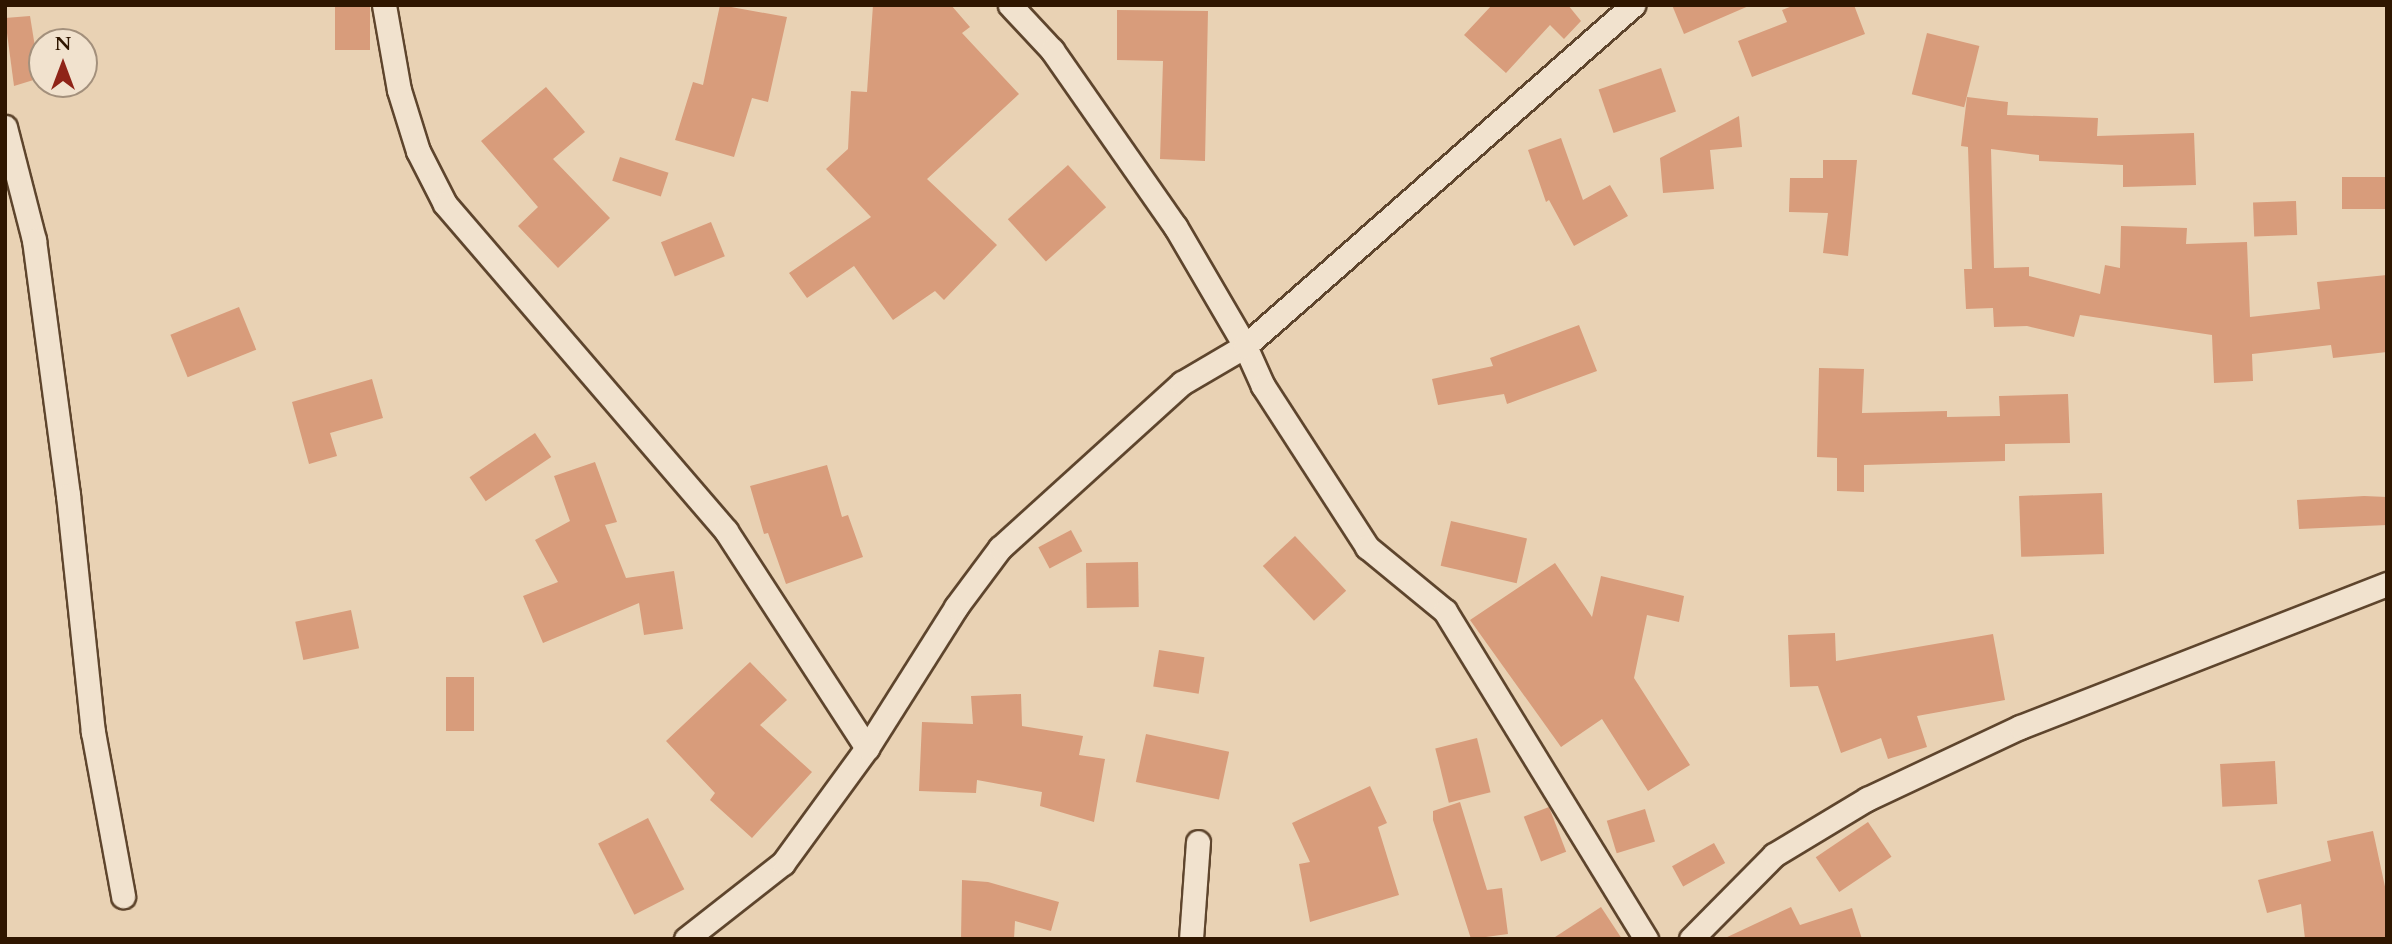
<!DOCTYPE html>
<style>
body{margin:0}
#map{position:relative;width:2392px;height:944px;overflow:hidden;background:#e9d2b4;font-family:Cardo,serif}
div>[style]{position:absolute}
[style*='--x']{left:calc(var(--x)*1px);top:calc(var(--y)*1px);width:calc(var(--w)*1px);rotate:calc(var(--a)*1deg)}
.building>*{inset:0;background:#d89c7b;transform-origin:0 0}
.roads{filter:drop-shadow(2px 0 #5e452d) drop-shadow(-2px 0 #5e452d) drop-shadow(0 2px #5e452d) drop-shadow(0 -2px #5e452d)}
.street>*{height:23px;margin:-11.5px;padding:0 11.5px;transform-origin:11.5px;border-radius:11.5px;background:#f1e2ce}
span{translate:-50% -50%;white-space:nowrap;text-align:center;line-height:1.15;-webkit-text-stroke:5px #f1e2ce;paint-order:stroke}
.frame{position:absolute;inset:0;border:7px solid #2f1600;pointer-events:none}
.north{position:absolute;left:28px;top:28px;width:70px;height:70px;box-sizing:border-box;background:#f1e2ce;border:2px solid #a3907c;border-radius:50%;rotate:0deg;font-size:19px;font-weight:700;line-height:28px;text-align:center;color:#2f1600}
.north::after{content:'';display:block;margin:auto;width:24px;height:32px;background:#8f2418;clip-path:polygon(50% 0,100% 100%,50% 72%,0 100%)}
</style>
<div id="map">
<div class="building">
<i style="left:335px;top:5px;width:35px;height:45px"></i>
<i style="clip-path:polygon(720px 5px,787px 17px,768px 102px,752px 98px,734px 157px,675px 140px,693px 82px,703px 85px)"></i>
<i style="clip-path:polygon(873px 5px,951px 5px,970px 27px,962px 33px,1019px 94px,927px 179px,997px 245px,944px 300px,935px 291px,893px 320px,854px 266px,807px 298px,789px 273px,871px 217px,826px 169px,848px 149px,851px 91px,867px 92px)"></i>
<i style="clip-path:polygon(1492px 5px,1568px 5px,1581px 21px,1564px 39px,1550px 25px,1506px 73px,1464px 35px)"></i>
<i style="clip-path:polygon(1672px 5px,1751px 5px,1684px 34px)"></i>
<i style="clip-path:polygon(1795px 5px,1854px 5px,1865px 34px,1752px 77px,1738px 41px,1787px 22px,1782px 10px)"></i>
<i style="clip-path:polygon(1117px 10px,1208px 11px,1205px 161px,1160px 159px,1163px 61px,1117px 60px)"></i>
<i style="clip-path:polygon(30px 16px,40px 78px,14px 86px,5px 18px)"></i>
<i style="left:1927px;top:33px;width:54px;height:63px;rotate:14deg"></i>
<i style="left:1661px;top:68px;width:46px;height:66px;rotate:71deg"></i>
<i style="clip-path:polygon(546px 87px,585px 132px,553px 159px,610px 218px,558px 268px,518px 226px,538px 207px,481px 141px)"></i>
<i style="clip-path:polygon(1967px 97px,2008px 102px,2007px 115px,2098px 118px,2097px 136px,2194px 133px,2196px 185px,2123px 187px,2123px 165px,2039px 161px,2039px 155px,1991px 149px,1994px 268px,2029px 267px,2029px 276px,2100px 294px,2105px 265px,2120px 268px,2121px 226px,2187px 228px,2186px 244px,2247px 242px,2250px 317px,2320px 309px,2317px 282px,2387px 275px,2387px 352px,2333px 358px,2331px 345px,2252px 354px,2253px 381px,2214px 383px,2212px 335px,2080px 315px,2074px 337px,2027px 326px,1994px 327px,1993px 308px,1966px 309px,1964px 269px,1972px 269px,1968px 147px,1961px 146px)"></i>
<i style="clip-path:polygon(1739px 116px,1742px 147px,1710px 150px,1714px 189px,1663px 193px,1660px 158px)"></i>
<i style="clip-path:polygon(1561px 138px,1583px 200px,1610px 185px,1628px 216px,1574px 246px,1549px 200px,1546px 202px,1528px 150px)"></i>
<i style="left:620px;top:157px;width:51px;height:25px;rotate:18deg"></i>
<i style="clip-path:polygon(1823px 160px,1857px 160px,1848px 256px,1823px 253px,1828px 213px,1789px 212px,1790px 178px,1823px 178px)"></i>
<i style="left:1068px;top:165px;width:57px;height:81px;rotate:48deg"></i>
<i style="left:2387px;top:177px;width:32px;height:45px;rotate:90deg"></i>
<i style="left:2296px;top:201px;width:34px;height:43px;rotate:88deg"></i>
<i style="left:711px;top:222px;width:37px;height:54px;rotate:68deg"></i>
<i style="left:239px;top:307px;width:46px;height:74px;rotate:68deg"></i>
<i style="clip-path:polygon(1579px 325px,1597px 371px,1507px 404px,1504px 394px,1438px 405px,1432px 379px,1493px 366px,1490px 358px)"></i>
<i style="clip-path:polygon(1819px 368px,1864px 369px,1862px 413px,1947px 411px,1947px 417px,2000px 416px,1999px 396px,2068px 394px,2070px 443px,2005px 444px,2005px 461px,1864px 465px,1864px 492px,1837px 491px,1837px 458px,1817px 457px)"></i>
<i style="clip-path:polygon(372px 379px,383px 418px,330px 433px,337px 456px,309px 464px,292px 402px)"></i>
<i style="left:535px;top:433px;width:29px;height:79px;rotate:56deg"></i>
<i style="clip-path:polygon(595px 462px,617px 522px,605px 525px,626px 578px,674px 571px,683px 629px,644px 635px,639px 603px,543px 643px,523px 596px,558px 582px,535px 540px,570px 521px,554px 476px)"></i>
<i style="clip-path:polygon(827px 465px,842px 517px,848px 515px,863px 557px,786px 584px,768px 533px,764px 534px,750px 486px)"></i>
<i style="left:2102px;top:493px;width:61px;height:83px;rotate:88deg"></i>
<i style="clip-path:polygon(2364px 496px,2387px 497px,2387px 525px,2299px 529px,2297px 500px)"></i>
<i style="left:1451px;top:521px;width:78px;height:46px;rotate:13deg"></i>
<i style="left:1071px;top:530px;width:24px;height:37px;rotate:62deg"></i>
<i style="left:1295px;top:536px;width:75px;height:44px;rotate:47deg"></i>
<i style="left:1138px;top:562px;width:45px;height:52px;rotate:89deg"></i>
<i style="clip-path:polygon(1555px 563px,1592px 617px,1601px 576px,1684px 596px,1679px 622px,1647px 615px,1634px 678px,1690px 765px,1648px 791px,1602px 719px,1561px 747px,1470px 620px)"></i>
<i style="left:351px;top:610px;width:39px;height:57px;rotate:78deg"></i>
<i style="clip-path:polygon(1835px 633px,1836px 661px,1993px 634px,2005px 700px,1917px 716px,1927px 747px,1888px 759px,1881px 738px,1841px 753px,1818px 686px,1790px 687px,1788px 635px)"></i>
<i style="left:1159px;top:650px;width:46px;height:37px;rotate:9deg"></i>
<i style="clip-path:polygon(750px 662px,787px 700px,760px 725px,812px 772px,752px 838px,710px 800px,715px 793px,666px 741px)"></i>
<i style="left:446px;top:677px;width:28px;height:54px"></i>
<i style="clip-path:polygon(1021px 694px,1022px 726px,1083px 736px,1079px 755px,1105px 759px,1094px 822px,1040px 806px,1042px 792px,977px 780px,976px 793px,919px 791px,922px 722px,973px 724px,971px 696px)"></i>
<i style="left:1146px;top:734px;width:85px;height:49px;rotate:12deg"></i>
<i style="left:1477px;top:738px;width:56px;height:43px;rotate:76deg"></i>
<i style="left:2275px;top:761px;width:43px;height:55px;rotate:87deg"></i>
<i style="clip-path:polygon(1370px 786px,1387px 823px,1378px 827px,1399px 895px,1310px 922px,1299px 864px,1310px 862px,1292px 823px)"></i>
<i style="clip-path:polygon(1460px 802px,1487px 890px,1502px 888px,1508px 934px,1471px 939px,1433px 820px,1433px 811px)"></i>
<i style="left:1549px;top:807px;width:48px;height:27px;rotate:69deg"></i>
<i style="left:1645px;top:809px;width:34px;height:40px;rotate:73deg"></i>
<i style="left:648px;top:818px;width:80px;height:56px;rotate:63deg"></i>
<i style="left:1868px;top:822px;width:42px;height:63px;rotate:56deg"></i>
<i style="clip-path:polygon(2373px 831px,2387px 896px,2387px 939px,2305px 939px,2301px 904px,2267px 913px,2258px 880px,2331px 861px,2327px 841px)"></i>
<i style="left:1714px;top:843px;width:23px;height:48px;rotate:61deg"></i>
<i style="clip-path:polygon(962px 880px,988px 882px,1059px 902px,1051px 931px,1015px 921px,1014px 939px,961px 939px)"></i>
<i style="clip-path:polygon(1601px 907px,1622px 939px,1552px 939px)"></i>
<i style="clip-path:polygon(1791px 907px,1800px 925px,1852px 908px,1862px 939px,1723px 939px)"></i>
</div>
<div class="roads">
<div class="street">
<i style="--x:384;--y:5;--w:86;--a:80"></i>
<i style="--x:399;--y:90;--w:64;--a:72.7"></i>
<i style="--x:418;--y:151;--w:59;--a:63"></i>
<i style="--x:445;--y:204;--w:431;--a:49.3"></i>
<i style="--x:726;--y:531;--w:259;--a:57"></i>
<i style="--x:1010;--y:5;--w:62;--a:47"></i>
<i style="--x:1052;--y:50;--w:215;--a:55.1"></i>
<i style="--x:1175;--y:226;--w:139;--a:59.7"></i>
<i style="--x:1245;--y:346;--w:44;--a:65.8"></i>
<i style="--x:1263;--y:386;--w:192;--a:57.1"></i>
<i style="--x:1367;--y:547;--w:101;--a:39.4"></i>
<i style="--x:1445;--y:611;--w:385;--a:58.5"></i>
<i style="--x:5;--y:127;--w:117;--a:75.6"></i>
<i style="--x:34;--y:240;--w:257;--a:82.4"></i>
<i style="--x:68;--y:495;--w:238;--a:84"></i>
<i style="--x:93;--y:732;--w:167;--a:79.6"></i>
<i style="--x:686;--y:939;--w:123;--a:-38.1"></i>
<i style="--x:783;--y:863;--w:142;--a:-53.9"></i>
<i style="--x:867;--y:748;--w:167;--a:-57.7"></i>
<i style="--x:956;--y:607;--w:74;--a:-53.3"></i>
<i style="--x:1000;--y:548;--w:246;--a:-42.2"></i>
<i style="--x:1182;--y:383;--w:73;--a:-30.4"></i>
<i style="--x:1245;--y:346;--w:517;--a:-41.31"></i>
<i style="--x:1191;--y:939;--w:97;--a:-85.9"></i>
<i style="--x:1691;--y:939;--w:118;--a:-45.3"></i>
<i style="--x:1774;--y:855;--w:109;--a:-31.1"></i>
<i style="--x:1867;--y:799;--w:169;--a:-25.2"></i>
<i style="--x:2020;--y:727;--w:394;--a:-21.3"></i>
</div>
</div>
<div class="frame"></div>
<div class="north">N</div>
</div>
